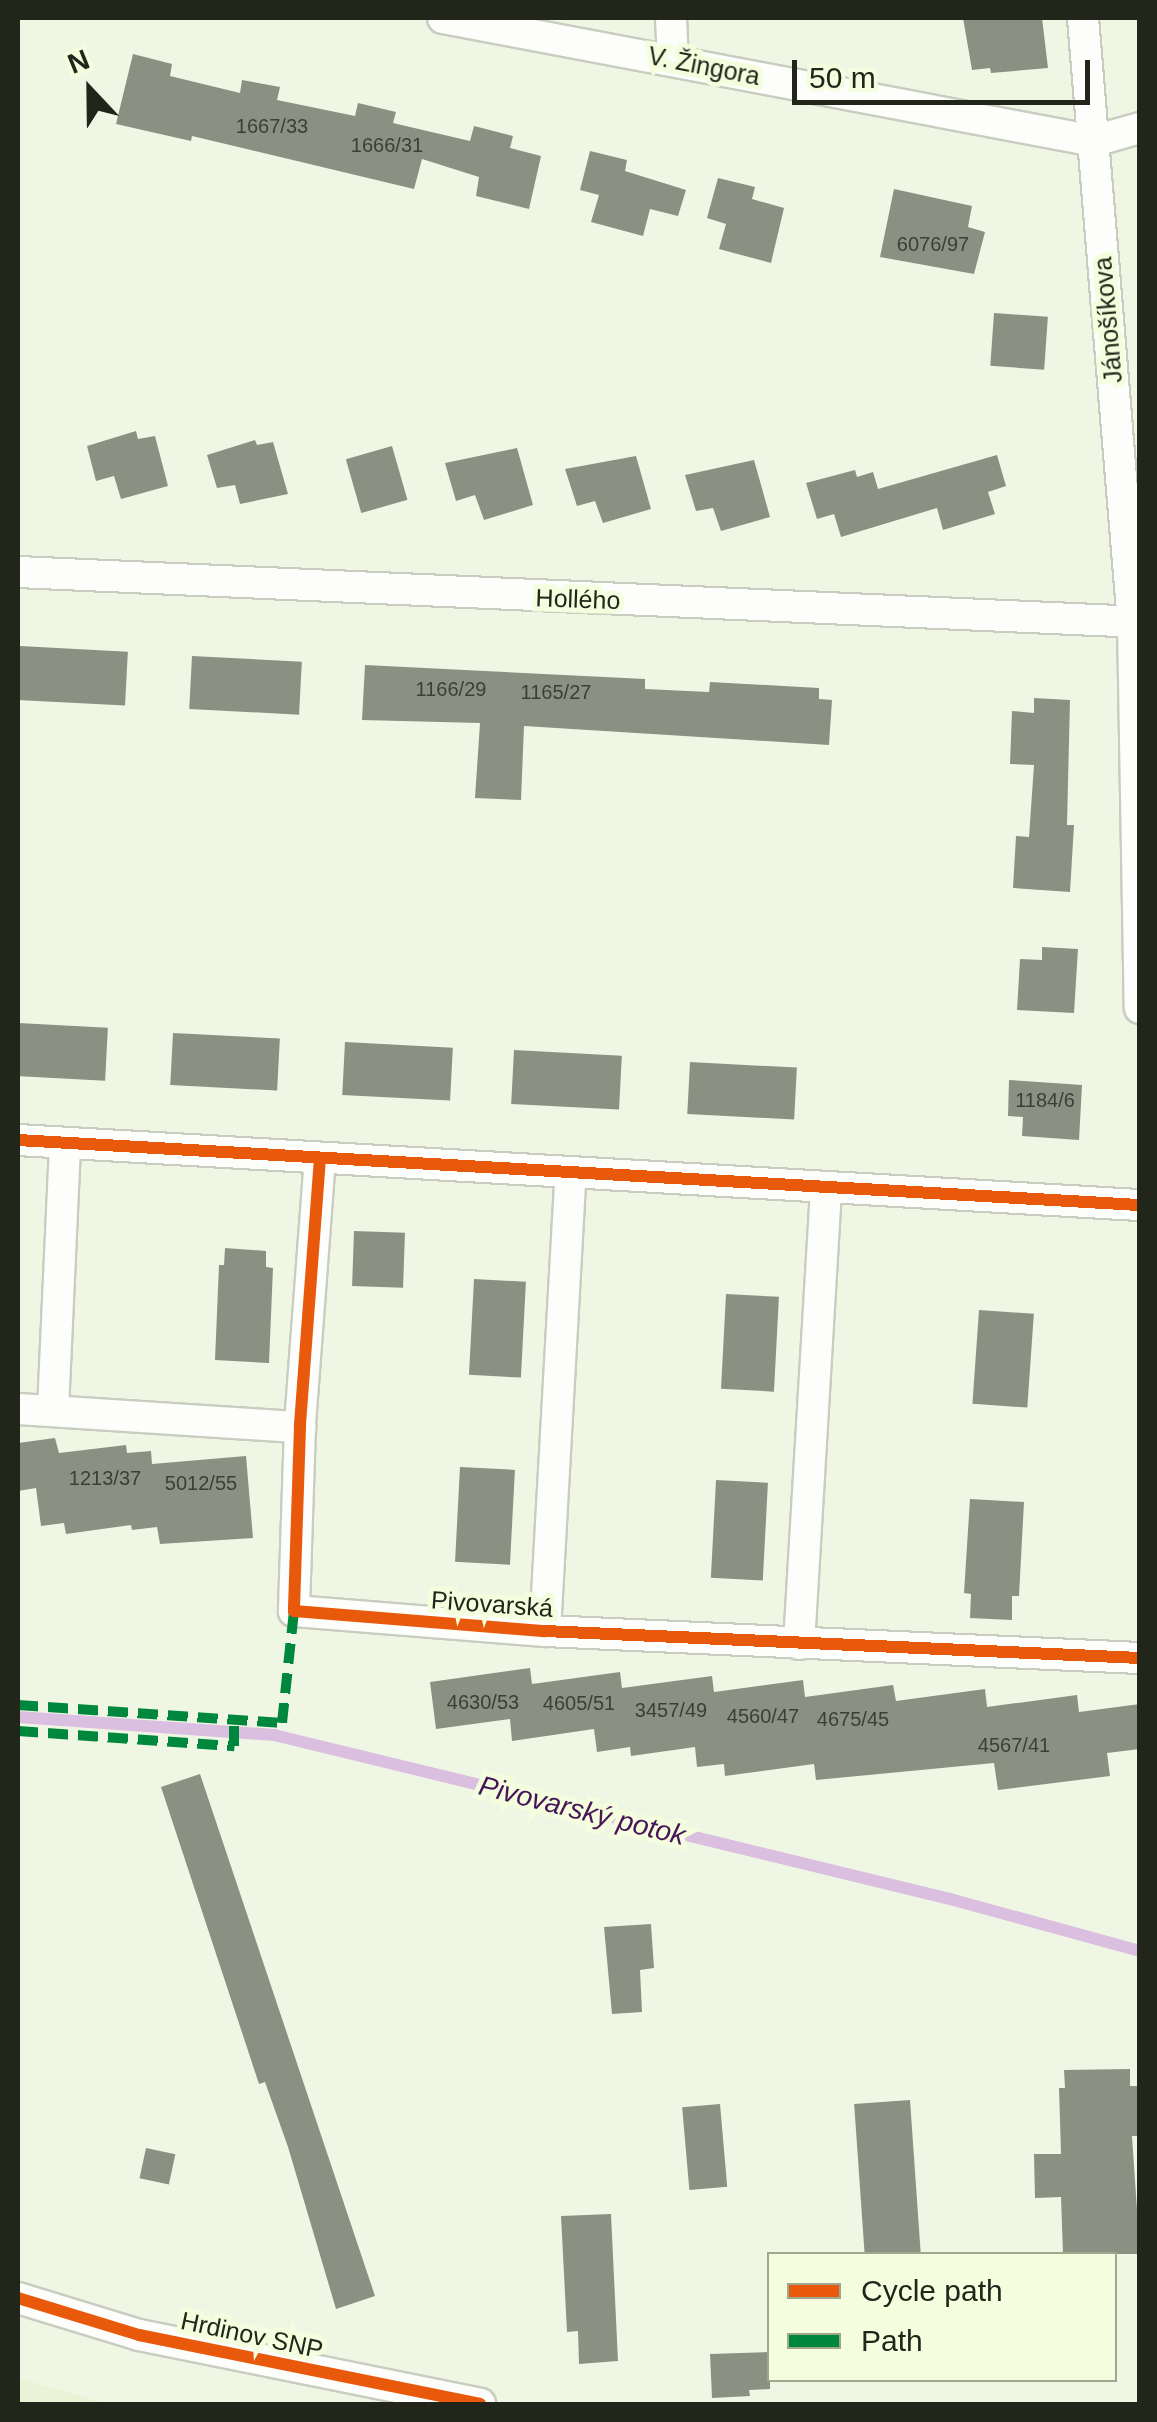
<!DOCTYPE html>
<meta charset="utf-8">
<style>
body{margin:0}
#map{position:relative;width:1157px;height:2422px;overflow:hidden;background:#f0f6e4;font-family:Arial,sans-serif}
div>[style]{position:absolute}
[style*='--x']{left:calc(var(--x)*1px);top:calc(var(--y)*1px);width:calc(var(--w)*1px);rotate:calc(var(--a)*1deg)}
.built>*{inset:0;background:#eaf3d6}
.stream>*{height:12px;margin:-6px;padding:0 6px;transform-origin:6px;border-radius:6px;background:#dabfe0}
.building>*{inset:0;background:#8c9083;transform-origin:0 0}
.roads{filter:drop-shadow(2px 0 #c9cdc0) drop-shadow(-2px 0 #c9cdc0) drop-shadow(0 2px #c9cdc0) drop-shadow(0 -2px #c9cdc0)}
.minor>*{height:30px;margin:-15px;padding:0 15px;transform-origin:15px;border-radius:15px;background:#fdfefb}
.quiet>*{height:10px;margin-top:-5px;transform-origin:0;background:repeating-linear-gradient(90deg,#00873e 0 20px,transparent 0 30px)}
.cycleway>*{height:12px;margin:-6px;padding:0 6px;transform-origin:6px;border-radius:6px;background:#e8590c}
span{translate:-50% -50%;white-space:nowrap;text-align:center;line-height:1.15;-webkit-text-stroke:10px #f4fddd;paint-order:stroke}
.number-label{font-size:20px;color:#3c4034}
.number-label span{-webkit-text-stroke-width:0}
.street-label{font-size:25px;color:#22251a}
.water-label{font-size:28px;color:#471657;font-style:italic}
.frame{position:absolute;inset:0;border:20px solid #22251a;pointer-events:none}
.legend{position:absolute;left:767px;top:2252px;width:350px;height:130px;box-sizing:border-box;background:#f4fddd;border:2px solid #a0a78f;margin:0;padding:12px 18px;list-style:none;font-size:30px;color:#22251a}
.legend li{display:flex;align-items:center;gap:20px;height:50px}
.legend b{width:50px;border:2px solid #a0a78f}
.north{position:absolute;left:40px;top:40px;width:100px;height:100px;-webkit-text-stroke:8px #f4fddd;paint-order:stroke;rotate:338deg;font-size:28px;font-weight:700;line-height:40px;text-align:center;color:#22251a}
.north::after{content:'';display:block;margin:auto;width:35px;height:45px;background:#22251a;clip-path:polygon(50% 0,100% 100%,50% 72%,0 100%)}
.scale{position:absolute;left:792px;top:60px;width:298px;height:45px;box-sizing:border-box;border:5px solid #22251a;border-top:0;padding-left:12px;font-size:30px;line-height:35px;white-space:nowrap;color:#22251a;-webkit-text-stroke:8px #f4fddd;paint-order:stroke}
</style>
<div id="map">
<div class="built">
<i style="clip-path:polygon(18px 2378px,108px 2404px,18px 2404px)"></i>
</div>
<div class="stream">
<i style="--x:18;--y:1717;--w:257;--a:4"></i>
<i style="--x:274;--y:1735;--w:696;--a:13.64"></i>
<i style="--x:950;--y:1899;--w:197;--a:15.3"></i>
</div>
<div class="building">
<i style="clip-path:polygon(963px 18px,1042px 18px,1048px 68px,991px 73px,990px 68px,972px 70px)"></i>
<i style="clip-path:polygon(133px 54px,172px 64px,170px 76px,240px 93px,242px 80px,280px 87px,277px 100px,355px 116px,358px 103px,396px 112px,393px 123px,470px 141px,474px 126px,513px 136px,510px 148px,541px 156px,529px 209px,476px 196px,479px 177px,422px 159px,414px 189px,192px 136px,191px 141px,116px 124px)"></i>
<i style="clip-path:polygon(590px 151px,627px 160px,625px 171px,686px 190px,678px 216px,650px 209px,643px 236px,591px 222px,599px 195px,580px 190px)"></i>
<i style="clip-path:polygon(718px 178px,755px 187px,752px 199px,784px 208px,771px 263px,719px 249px,726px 224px,707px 218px)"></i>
<i style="clip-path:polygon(894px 189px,972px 206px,968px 227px,985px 232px,974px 274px,880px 257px)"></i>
<i style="left:994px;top:313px;width:54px;height:53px;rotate:4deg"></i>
<i style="clip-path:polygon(136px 431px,138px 439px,155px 436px,168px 486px,121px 499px,114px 476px,96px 481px,87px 446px)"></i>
<i style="clip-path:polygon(255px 440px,257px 445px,273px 442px,288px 494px,240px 504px,235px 485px,217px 488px,207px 455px)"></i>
<i style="left:392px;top:446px;width:56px;height:48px;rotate:74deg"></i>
<i style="clip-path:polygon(517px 448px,533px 505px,484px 520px,475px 495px,456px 501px,445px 463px)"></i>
<i style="clip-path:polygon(997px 455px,1006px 486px,988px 492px,995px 514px,943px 530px,937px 508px,841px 537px,834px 514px,817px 519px,806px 483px,855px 470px,857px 477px,873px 472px,878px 489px)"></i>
<i style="clip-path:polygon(636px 456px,651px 509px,603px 523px,595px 501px,577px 506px,565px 469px)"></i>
<i style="clip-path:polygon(754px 460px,770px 517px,721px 531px,713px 508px,696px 511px,685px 475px)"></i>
<i style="left:20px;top:646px;width:108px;height:54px;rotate:3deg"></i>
<i style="left:192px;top:656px;width:110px;height:53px;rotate:3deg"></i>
<i style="clip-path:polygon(365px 665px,645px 679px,645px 689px,709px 692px,710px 682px,819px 688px,819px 699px,832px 700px,829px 745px,524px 726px,521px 800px,475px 798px,480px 723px,362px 720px)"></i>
<i style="clip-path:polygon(1034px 698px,1070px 700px,1067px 825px,1074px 825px,1070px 892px,1013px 888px,1016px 836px,1029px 837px,1034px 765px,1010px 764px,1012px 711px,1034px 713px)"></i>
<i style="clip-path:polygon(1042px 947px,1078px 949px,1074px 1013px,1017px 1010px,1020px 959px,1042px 960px)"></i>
<i style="left:18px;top:1023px;width:90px;height:53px;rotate:3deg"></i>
<i style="left:173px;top:1033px;width:107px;height:52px;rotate:3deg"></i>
<i style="left:345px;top:1042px;width:108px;height:53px;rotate:3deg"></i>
<i style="left:514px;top:1050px;width:108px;height:54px;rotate:3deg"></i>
<i style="left:690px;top:1062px;width:107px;height:52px;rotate:3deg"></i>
<i style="clip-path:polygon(1009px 1080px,1082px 1085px,1079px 1140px,1022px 1136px,1023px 1117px,1008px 1116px)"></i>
<i style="left:354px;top:1231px;width:51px;height:55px;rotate:2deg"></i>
<i style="clip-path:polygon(225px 1248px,266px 1251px,266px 1267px,273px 1268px,269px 1363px,215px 1360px,219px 1265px,224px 1265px)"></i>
<i style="left:474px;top:1279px;width:52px;height:96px;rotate:3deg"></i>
<i style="left:726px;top:1294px;width:53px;height:95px;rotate:3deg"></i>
<i style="left:979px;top:1310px;width:55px;height:94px;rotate:4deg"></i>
<i style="clip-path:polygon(55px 1438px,59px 1453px,126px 1445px,127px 1453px,151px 1451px,152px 1464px,246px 1456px,253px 1538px,160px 1544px,157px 1527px,132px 1530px,131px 1525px,66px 1534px,64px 1523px,41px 1526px,36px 1488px,18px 1491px,18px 1443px)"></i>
<i style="left:460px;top:1467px;width:55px;height:95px;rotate:3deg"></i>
<i style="left:716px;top:1480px;width:52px;height:98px;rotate:3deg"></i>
<i style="clip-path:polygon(970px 1499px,1024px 1502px,1019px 1596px,1012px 1596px,1012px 1620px,970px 1618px,971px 1594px,964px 1593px)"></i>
<i style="clip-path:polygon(530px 1668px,532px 1684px,620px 1672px,622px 1688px,712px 1676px,714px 1692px,803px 1680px,805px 1697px,893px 1685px,896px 1701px,985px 1689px,987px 1707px,1077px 1695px,1079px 1712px,1140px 1704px,1140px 1749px,1107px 1753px,1110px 1776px,998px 1790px,994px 1763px,816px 1780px,814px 1764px,725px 1776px,724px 1764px,697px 1767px,695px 1747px,631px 1756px,630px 1747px,597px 1752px,594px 1729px,512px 1741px,510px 1719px,436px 1729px,430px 1682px)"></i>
<i style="clip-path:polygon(200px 1774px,375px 2296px,336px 2309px,288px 2147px,265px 2082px,259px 2084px,161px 1787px)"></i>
<i style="clip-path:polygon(651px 1924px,654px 1968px,640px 1970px,642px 2012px,612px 2014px,604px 1927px)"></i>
<i style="clip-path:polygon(1130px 2069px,1130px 2086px,1137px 2086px,1138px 2136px,1132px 2136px,1140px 2254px,1063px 2254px,1061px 2197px,1035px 2198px,1034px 2154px,1061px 2154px,1059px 2088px,1065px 2088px,1064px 2070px)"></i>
<i style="left:910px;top:2100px;width:154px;height:56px;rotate:86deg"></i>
<i style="left:720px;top:2104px;width:83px;height:38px;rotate:85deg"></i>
<i style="left:146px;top:2148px;width:30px;height:31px;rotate:12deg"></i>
<i style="clip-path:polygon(611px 2214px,618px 2361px,579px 2364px,578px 2331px,567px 2332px,561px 2216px)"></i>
<i style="clip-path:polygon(770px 2352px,770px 2389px,749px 2390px,750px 2396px,712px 2398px,710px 2354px)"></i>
</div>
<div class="roads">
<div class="minor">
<i style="--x:443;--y:18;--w:663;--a:10.7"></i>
<i style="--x:1094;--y:141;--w:48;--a:-15.8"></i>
<i style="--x:671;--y:18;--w:42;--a:87.3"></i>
<i style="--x:1083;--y:18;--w:606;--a:85.27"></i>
<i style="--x:1133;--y:622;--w:386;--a:89"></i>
<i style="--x:18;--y:572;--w:1123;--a:2.55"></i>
<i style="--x:18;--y:1140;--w:1124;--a:3.32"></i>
<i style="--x:320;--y:1158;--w:270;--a:94.3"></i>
<i style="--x:300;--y:1427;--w:184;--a:91.9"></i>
<i style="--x:294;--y:1611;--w:252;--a:4.6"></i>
<i style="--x:545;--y:1631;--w:596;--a:2.6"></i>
<i style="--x:18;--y:1409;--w:283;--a:3.7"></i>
<i style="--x:53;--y:1410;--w:267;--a:-87.4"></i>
<i style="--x:545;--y:1631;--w:459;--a:-86.8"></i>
<i style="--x:799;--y:1644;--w:455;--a:-86.6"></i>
<i style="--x:18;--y:2298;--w:127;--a:17"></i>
<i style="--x:139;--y:2335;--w:348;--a:11.4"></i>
</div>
</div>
<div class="quiet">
<i style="--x:18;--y:1705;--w:265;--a:3.9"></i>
<i style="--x:282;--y:1723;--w:113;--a:-83.9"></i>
<i style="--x:18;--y:1731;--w:217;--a:4"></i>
<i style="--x:234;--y:1746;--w:27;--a:-90"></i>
</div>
<div class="cycleway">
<i style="--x:18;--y:1140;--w:1124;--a:3.32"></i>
<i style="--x:320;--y:1158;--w:270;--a:94.3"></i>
<i style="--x:300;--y:1427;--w:184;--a:91.9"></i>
<i style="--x:294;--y:1611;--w:252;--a:4.6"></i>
<i style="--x:545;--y:1631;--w:596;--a:2.6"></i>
<i style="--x:18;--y:2298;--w:127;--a:17"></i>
<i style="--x:139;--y:2335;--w:348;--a:11.4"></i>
</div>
<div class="number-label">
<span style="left:272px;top:126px">1667/33</span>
<span style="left:387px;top:145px">1666/31</span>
<span style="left:933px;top:244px">6076/97</span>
<span style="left:451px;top:689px">1166/29</span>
<span style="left:556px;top:692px">1165/27</span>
<span style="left:1045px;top:1100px">1184/6</span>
<span style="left:105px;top:1478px">1213/37</span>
<span style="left:201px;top:1483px">5012/55</span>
<span style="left:483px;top:1702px">4630/53</span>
<span style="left:579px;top:1703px">4605/51</span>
<span style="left:671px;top:1710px">3457/49</span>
<span style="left:763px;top:1716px">4560/47</span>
<span style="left:853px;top:1719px">4675/45</span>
<span style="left:1014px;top:1745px">4567/41</span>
</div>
<div class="street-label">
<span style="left:704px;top:66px;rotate:11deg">V. Žingora</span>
<span style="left:1108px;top:320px;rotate:-95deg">Jánošíkova</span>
<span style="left:578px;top:599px;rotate:2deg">Hollého</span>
<span style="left:492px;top:1604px;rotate:4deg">Pivovarská</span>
<span style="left:252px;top:2335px;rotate:12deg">Hrdinov SNP</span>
</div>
<div class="water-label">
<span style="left:582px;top:1811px;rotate:14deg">Pivovarský potok</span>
</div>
<div class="frame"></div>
<ul class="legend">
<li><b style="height:12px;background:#e8590c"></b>Cycle path</li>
<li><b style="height:12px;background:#00873e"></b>Path</li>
</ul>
<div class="north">N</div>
<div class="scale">50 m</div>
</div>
